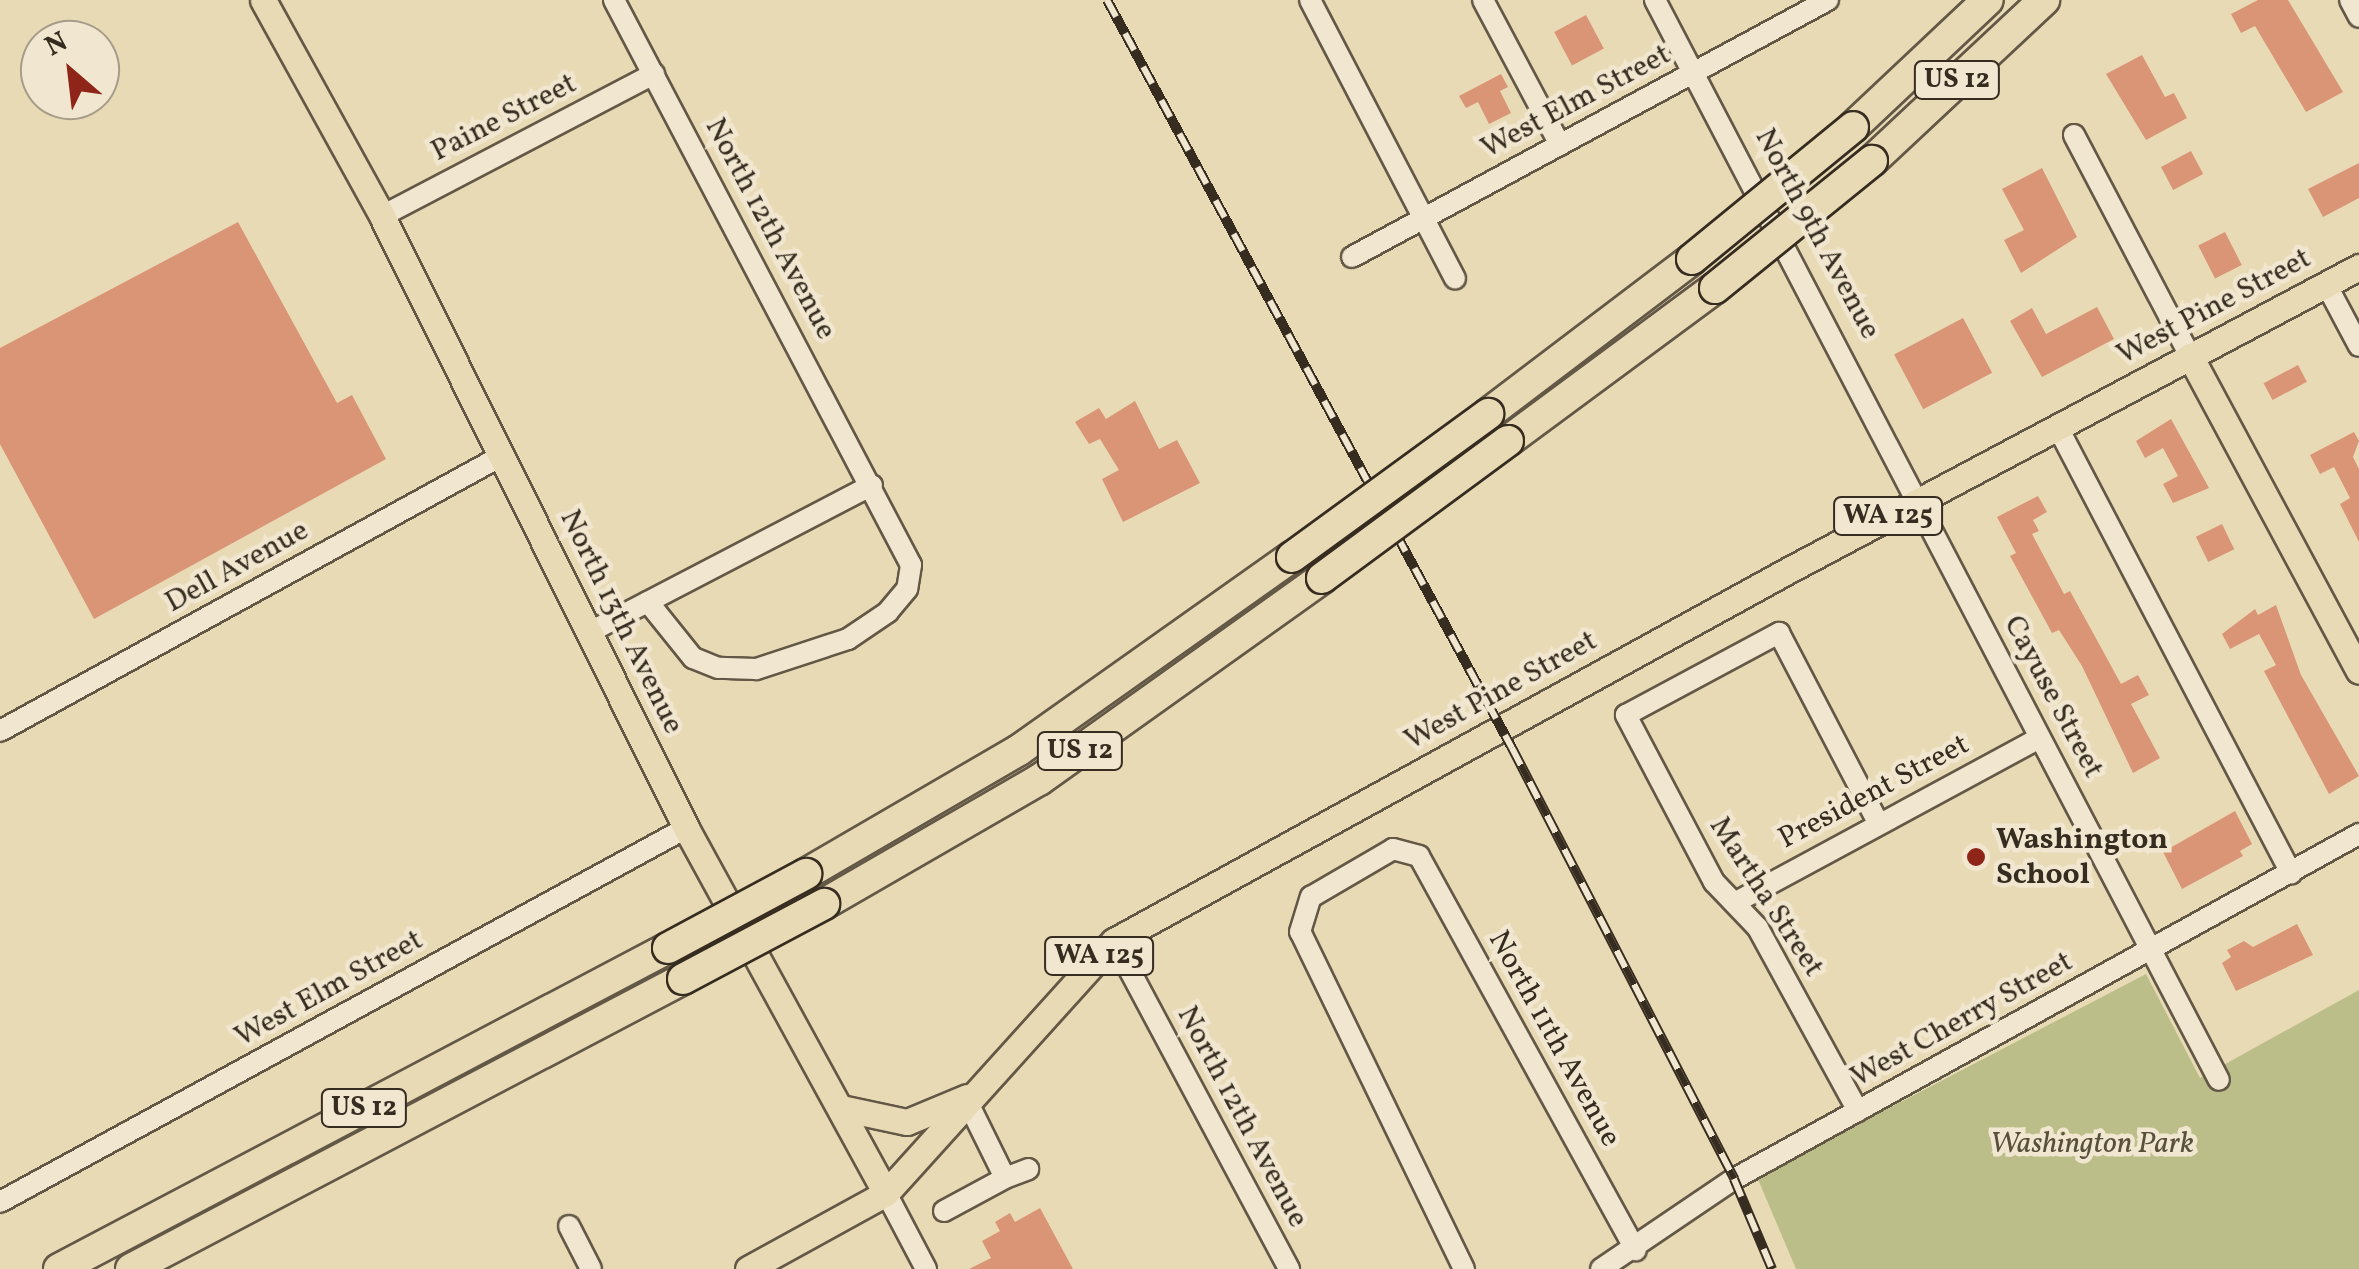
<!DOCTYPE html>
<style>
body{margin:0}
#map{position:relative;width:2359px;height:1269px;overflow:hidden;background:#e9dab6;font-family:Vollkorn,serif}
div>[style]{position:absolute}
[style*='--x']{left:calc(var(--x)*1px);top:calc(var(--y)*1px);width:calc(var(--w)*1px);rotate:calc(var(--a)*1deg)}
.green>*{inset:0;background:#bcbe89}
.building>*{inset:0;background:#d99575;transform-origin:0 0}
.roads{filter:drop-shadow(2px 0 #635846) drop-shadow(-2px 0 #635846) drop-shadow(0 2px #635846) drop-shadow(0 -2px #635846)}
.minor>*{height:20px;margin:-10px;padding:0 10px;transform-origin:10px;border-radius:10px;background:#f1e7d0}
.major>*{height:25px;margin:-12.5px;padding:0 12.5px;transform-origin:12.5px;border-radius:12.5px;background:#e9dab6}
.highway>*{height:30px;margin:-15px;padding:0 15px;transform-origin:15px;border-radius:15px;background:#e9dab6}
.rail>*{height:10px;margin-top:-5px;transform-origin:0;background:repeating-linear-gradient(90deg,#f1e7d0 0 19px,#362c20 0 38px);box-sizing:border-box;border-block:2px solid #362c20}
.bridges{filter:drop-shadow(2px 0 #362c20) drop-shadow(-2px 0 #362c20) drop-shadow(0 2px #362c20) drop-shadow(0 -2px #362c20)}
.highway-bridge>*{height:30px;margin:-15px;padding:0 15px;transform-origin:15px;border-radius:15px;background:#e9dab6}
.dots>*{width:28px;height:28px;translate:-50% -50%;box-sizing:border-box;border:5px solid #f1e7d0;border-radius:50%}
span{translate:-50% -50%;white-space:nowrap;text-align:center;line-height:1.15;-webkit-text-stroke:9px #f1e7d0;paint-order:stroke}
.shield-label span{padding:2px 8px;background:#f1e7d0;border:2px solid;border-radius:8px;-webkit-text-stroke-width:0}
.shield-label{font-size:28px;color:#362c20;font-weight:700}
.street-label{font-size:30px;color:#362c20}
.poi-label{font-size:30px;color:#362c20;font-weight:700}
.left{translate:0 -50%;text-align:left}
.park-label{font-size:30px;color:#58503a;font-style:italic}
.north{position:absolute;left:20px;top:20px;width:100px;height:100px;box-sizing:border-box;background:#f1e7d0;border:2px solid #a69c8a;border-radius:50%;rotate:332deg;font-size:28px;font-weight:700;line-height:40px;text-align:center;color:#362c20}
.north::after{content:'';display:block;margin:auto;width:35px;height:45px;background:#8f2418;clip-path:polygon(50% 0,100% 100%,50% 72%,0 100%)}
</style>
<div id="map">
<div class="green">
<i style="clip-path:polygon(2146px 974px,2200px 1078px,2359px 990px,2359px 1269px,1796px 1269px,1757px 1177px)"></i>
</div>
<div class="building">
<i style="clip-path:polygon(2258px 0,2288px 0,2343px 92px,2306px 112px,2255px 26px,2241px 33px,2231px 14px)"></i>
<i style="left:1586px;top:15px;width:38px;height:36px;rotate:62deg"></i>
<i style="clip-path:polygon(2142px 55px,2165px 97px,2174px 93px,2187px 118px,2146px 140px,2106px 74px)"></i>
<i style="clip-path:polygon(1501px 74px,1508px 87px,1500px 91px,1511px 113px,1489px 124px,1478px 102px,1466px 108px,1459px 96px)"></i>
<i style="left:2191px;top:151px;width:26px;height:34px;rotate:62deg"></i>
<i style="clip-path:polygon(2359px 163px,2359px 198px,2323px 217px,2308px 189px)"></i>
<i style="clip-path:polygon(2042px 168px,2077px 237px,2021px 273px,2004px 240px,2024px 230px,2002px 189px)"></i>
<i style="clip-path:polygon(238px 222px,337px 403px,352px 395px,386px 459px,94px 619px,0 444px,0 348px)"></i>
<i style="left:2225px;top:232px;width:37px;height:30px;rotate:63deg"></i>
<i style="clip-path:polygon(2097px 307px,2114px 339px,2042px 377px,2010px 321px,2032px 308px,2046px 334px)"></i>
<i style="left:1963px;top:318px;width:62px;height:78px;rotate:62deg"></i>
<i style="left:2298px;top:365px;width:19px;height:39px;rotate:62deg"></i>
<i style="clip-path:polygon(1135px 401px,1159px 449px,1177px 440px,1200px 483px,1123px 522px,1102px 479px,1119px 470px,1100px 439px,1089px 444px,1075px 422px,1099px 408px,1106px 419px)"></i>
<i style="clip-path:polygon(2171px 419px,2209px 488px,2173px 503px,2163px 484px,2178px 476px,2163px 448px,2145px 458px,2136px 441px)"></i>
<i style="clip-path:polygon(2354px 432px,2359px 441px,2353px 457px,2359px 469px,2359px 542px,2340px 504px,2350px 498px,2334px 467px,2320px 474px,2310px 455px)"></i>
<i style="clip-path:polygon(2038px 496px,2047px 512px,2033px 520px,2039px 531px,2032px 534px,2064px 594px,2070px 591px,2121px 684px,2138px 675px,2149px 695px,2131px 704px,2160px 758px,2133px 773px,2082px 666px,2059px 630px,2052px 633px,2010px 556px,2016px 553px,1997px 517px)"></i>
<i style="left:2222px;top:524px;width:28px;height:29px;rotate:64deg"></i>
<i style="clip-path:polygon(2276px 605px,2301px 675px,2359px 776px,2329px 794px,2264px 671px,2276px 665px,2259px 634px,2230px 649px,2222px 634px,2255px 609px,2258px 615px)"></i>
<i style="clip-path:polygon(2235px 811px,2252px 844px,2240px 851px,2243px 856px,2182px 889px,2163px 852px)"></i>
<i style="clip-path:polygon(2297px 924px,2313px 955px,2236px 991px,2222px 963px,2231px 957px,2227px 950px,2244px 941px,2253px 947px)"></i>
<i style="clip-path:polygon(1040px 1208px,1073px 1269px,969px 1269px,991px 1258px,982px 1241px,1000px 1231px,995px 1222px,1010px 1213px,1015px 1222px)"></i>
</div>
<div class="roads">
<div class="minor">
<i style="--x:614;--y:0;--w:638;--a:62.27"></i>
<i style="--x:911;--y:565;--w:24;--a:99"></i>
<i style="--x:907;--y:589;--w:30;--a:130"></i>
<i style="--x:888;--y:612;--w:48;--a:146"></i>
<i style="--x:848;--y:639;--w:97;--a:161.9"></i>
<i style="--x:756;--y:669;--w:38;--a:-178"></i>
<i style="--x:718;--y:668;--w:27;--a:-158"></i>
<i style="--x:693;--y:658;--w:72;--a:-128.8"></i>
<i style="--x:1310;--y:0;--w:314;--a:62.5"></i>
<i style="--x:1483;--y:0;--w:164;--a:62"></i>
<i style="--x:1655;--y:0;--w:1218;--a:62.43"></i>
<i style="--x:2350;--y:0;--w:19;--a:62"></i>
<i style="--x:2074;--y:135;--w:250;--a:62.3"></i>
<i style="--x:382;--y:216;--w:307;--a:-27.6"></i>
<i style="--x:1352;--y:257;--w:541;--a:-28.37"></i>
<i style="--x:2326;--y:284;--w:70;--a:62"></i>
<i style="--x:2057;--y:426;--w:505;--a:62.37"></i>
<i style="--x:588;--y:633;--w:320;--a:-27.5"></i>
<i style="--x:0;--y:731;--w:574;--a:-28.75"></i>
<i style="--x:1738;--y:901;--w:343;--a:-28.4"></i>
<i style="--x:1114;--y:941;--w:372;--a:61.9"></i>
<i style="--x:969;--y:1105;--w:81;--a:63.7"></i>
<i style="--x:1005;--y:1178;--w:25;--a:-21"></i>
<i style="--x:1858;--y:1111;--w:209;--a:-118.7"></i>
<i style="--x:1758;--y:928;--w:64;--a:-133.7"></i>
<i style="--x:1714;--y:882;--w:189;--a:-117.8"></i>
<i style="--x:1626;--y:715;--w:174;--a:-28.2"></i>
<i style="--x:1779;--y:633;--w:213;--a:62.4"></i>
<i style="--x:886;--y:1193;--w:86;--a:62.2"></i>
<i style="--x:0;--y:1202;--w:781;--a:-28.6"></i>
<i style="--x:944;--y:1211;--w:69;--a:-28.4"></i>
<i style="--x:569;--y:1226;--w:48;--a:62.9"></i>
<i style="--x:1464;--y:1269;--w:375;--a:-115.9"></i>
<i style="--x:1300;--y:932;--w:37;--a:-73"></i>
<i style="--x:1311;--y:897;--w:95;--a:-30.3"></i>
<i style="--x:1393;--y:849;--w:27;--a:15"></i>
<i style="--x:1419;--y:856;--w:450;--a:61.2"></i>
<i style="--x:1601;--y:1269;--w:161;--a:-34.1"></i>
<i style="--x:1734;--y:1179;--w:714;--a:-28.9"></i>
</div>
<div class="major">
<i style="--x:263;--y:0;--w:247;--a:61.1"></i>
<i style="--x:382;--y:216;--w:683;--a:63.58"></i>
<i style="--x:686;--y:828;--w:416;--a:61.3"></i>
<i style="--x:2190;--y:356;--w:357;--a:61.8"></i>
<i style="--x:841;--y:1108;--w:67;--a:12"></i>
<i style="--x:907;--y:1122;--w:65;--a:-22.6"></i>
<i style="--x:748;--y:1269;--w:158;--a:-28.8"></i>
<i style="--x:886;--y:1193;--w:340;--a:-47.9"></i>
<i style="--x:1114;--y:941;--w:768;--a:-28.8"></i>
<i style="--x:1787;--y:571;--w:648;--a:-27.99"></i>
</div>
<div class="highway">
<i style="--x:1853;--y:127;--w:185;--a:-43.3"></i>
<i style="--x:1872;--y:161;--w:236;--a:-43.1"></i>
<i style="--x:1488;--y:414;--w:256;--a:-37.2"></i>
<i style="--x:1508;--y:441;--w:257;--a:-36.5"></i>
<i style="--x:806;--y:874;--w:246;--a:-30.2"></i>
<i style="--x:1019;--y:750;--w:334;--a:-35.3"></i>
<i style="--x:824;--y:904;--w:248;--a:-30"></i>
<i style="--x:1039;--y:780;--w:348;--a:-35.5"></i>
<i style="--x:59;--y:1269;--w:688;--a:-27.79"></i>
<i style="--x:131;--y:1269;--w:624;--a:-27.72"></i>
</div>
</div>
<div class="rail">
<i style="--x:1107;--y:0;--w:851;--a:61.57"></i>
<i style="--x:1512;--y:748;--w:485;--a:62.7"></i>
<i style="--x:1734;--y:1179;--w:98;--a:67.1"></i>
</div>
<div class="bridges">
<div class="highway-bridge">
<i style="--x:1692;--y:259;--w:208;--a:-39.3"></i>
<i style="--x:1715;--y:288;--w:202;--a:-39"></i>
<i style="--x:1292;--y:557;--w:243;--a:-36.1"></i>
<i style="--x:1322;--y:578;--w:231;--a:-36.4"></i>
<i style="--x:668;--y:948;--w:157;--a:-28.2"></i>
<i style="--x:683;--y:979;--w:160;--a:-28"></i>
</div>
</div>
<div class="dots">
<i style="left:1976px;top:857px;background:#8f2418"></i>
</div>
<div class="shield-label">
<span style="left:1957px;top:80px">US 12</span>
<span style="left:1888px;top:516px">WA 125</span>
<span style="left:1080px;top:751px">US 12</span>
<span style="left:1099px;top:956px">WA 125</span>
<span style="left:364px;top:1108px">US 12</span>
</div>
<div class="street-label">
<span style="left:1576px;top:102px;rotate:-28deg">West Elm Street</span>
<span style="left:504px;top:118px;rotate:-27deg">Paine Street</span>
<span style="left:770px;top:229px;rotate:62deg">North 12th Avenue</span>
<span style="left:1817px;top:234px;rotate:62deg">North 9th Avenue</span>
<span style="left:2214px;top:307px;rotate:-28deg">West Pine Street</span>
<span style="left:237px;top:567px;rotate:-29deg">Dell Avenue</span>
<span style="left:621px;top:622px;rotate:64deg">North 13th Avenue</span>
<span style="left:1501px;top:691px;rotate:-29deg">West Pine Street</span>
<span style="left:2053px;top:697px;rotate:62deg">Cayuse Street</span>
<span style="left:1874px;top:792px;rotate:-28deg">President Street</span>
<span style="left:1766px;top:897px;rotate:57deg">Martha Street</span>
<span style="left:329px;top:989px;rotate:-29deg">West Elm Street</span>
<span style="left:1962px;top:1020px;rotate:-29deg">West Cherry Street</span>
<span style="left:1554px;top:1039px;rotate:61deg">North 11th Avenue</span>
<span style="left:1242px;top:1117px;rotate:62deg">North 12th Avenue</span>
</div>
<div class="poi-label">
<span class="left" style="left:1996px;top:857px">Washington<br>School</span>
</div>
<div class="park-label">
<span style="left:2092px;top:1144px">Washington Park</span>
</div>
<div class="north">N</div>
</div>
